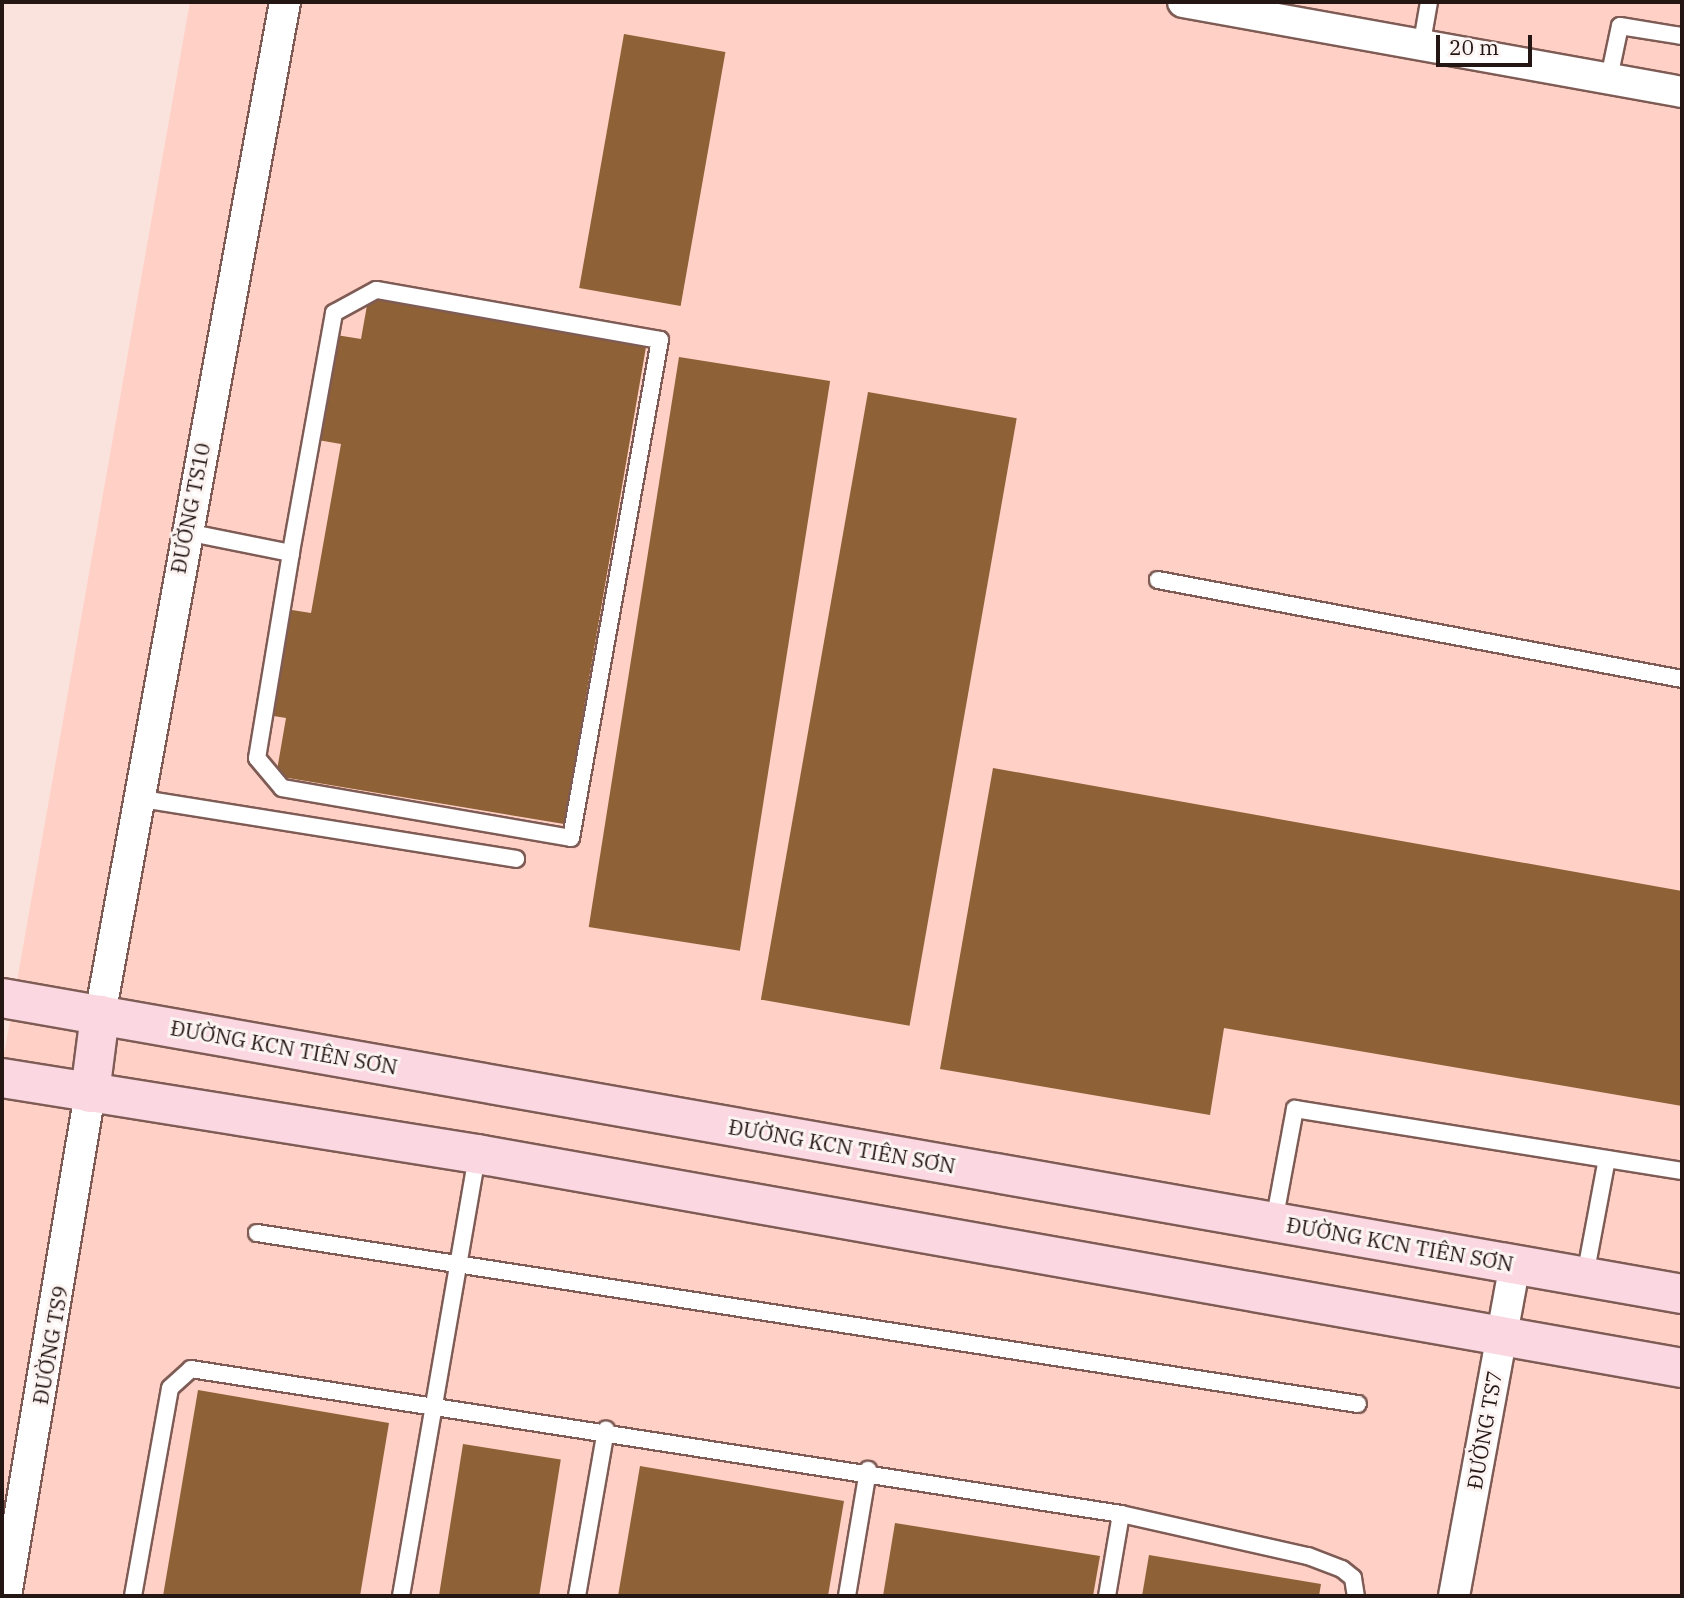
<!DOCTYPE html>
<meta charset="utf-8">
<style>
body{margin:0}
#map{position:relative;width:1684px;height:1598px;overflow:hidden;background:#fae2dd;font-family:"IBM Plex Serif",serif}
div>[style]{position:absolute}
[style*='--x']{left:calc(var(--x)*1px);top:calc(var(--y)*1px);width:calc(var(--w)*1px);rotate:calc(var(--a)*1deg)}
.built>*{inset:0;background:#ffd0c5}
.building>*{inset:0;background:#8f6137;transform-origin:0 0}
.roads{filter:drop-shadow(2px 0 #7e5c55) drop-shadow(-2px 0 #7e5c55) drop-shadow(0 2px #7e5c55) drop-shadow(0 -2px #7e5c55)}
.service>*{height:16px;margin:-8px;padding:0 8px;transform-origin:8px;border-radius:8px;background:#fff}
.minor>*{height:30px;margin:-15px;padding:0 15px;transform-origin:15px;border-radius:15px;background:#fff}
.secondary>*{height:38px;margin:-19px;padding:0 19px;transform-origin:19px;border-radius:19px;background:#fad7e1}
span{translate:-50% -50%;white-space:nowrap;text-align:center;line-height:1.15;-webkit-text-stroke:6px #fcf4f2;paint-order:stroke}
.street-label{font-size:21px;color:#241613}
.frame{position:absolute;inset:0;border:4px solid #241613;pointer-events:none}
.scale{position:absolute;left:1436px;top:35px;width:96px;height:32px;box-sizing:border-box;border:4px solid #241613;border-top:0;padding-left:9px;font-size:21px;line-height:24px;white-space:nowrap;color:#241613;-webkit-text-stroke:5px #fcf4f2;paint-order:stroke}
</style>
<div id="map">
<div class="built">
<i style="clip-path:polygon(190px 2px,1682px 2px,1682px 1596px,2px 1596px,2px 1066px)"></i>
</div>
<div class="building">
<i style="left:624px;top:34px;width:103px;height:258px;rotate:10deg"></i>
<i style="clip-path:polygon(369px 294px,647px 341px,564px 824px,276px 776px,286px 718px,261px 714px,279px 608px,311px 613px,341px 444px,312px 439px,330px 334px,361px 339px)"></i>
<i style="left:679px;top:357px;width:153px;height:577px;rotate:9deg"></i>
<i style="left:868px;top:392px;width:151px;height:617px;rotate:10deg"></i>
<i style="clip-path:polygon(993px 768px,1682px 891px,1682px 1106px,1224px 1028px,1210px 1115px,940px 1069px)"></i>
<i style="clip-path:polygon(198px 1390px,389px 1423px,360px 1596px,163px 1596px)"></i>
<i style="left:463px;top:1444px;width:99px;height:154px;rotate:9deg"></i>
<i style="clip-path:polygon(640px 1466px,844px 1501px,828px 1596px,618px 1596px)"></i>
<i style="clip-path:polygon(895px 1523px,1100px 1556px,1093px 1596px,883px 1596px)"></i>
<i style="clip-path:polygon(1149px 1555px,1321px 1584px,1319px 1596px,1142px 1596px)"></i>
</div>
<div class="roads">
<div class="service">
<i style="--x:1422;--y:42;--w:41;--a:-80.1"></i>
<i style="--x:1609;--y:78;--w:53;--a:-78.1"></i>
<i style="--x:1620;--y:26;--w:63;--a:9.2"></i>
<i style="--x:186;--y:532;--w:107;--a:11.3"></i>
<i style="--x:291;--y:553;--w:208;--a:99.4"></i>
<i style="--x:257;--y:758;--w:39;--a:50"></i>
<i style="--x:282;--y:788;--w:293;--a:9.8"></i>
<i style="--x:571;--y:838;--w:506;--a:-79.87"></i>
<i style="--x:660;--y:340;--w:288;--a:-170"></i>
<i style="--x:376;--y:290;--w:48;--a:151.3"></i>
<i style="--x:334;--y:313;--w:244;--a:100.2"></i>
<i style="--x:1158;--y:580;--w:533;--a:10.7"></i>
<i style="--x:136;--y:798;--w:385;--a:9.1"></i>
<i style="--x:1274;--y:1222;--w:115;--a:-79.5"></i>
<i style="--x:1295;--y:1109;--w:392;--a:9.1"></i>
<i style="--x:257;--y:1233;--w:1114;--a:8.83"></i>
<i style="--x:1585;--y:1276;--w:119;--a:-79.4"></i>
<i style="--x:133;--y:1596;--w:211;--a:-79.9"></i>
<i style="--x:170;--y:1388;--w:28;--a:-42"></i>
<i style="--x:191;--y:1369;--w:941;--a:8.86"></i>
<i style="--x:1121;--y:1514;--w:192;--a:12.7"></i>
<i style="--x:1308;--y:1556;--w:36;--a:21"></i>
<i style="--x:1342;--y:1569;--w:14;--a:39"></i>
<i style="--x:1353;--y:1578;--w:18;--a:81"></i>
<i style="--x:401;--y:1596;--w:448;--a:-80.2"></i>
<i style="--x:577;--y:1596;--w:169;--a:-80.1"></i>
<i style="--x:847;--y:1596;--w:128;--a:-80.5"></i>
<i style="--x:1107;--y:1596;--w:83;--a:-80.3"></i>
</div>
<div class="minor">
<i style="--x:1183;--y:2;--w:507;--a:10.22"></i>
<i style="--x:100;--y:1015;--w:1030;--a:-79.65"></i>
<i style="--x:6;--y:1596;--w:510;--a:-80.52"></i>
<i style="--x:1454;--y:1596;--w:338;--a:-79.6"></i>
</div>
<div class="secondary">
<i style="--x:2;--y:998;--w:1706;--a:9.99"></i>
<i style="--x:2;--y:1078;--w:481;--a:9.1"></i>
<i style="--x:477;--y:1154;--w:1224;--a:10.07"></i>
<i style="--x:90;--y:1093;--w:79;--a:-82.7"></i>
</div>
</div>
<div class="street-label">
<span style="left:190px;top:508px;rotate:-79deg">ĐƯỜNG TS10</span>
<span style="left:284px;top:1047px;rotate:10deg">ĐƯỜNG KCN TIÊN SƠN</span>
<span style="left:842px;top:1146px;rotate:10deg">ĐƯỜNG KCN TIÊN SƠN</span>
<span style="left:1400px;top:1244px;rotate:10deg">ĐƯỜNG KCN TIÊN SƠN</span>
<span style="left:50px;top:1345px;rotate:-80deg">ĐƯỜNG TS9</span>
<span style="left:1484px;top:1430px;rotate:-80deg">ĐƯỜNG TS7</span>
</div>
<div class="frame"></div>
<div class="scale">20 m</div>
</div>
